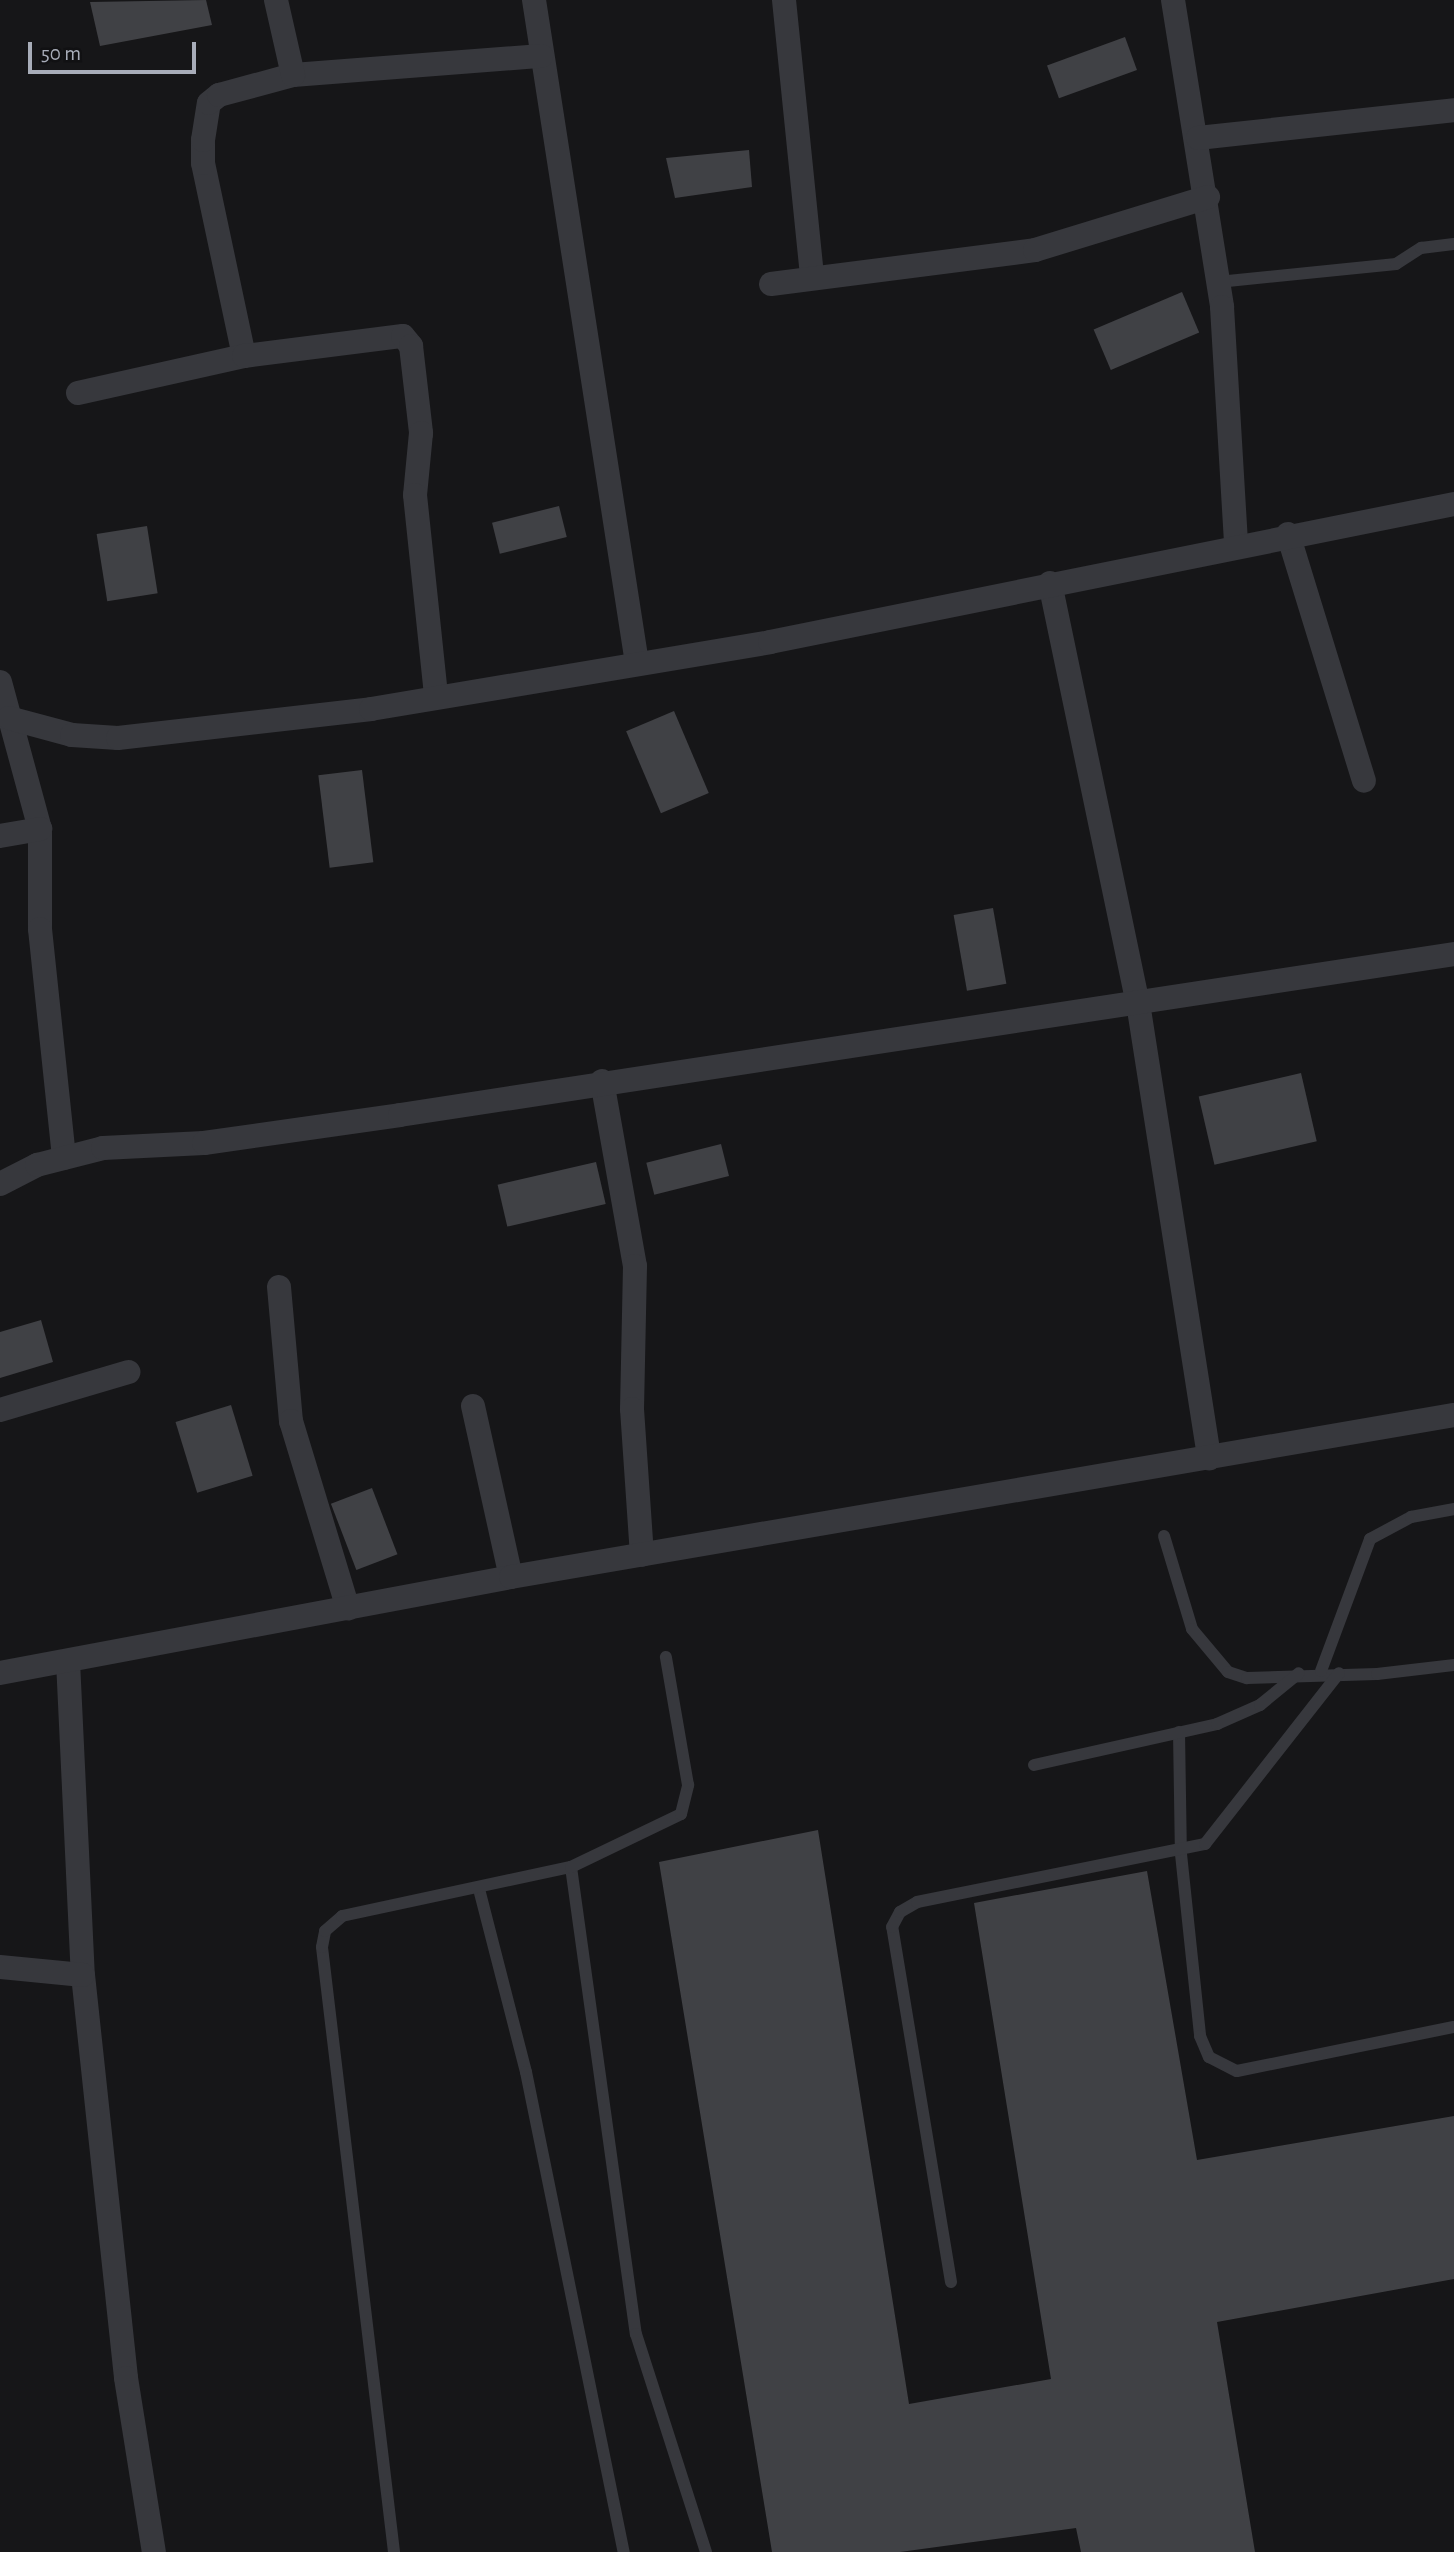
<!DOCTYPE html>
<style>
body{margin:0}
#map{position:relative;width:1454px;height:2552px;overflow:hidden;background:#161618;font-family:"Alegreya Sans",sans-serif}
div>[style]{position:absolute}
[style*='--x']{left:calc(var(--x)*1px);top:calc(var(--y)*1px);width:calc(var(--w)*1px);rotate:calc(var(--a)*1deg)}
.building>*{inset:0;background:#404145;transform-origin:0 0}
.lane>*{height:12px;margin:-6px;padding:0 6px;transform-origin:6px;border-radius:6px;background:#37383d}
.street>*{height:24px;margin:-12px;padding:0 12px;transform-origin:12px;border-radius:12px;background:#37383d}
span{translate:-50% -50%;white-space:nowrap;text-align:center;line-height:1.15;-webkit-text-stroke:5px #111113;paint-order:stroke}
.scale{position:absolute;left:28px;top:42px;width:168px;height:32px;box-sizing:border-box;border:4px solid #a8adb9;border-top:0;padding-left:9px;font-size:21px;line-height:24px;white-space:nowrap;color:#a8adb9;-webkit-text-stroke:5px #111113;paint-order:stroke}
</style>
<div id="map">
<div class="building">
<i style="clip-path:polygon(206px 0,212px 25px,100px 46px,90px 2px)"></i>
<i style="left:1125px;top:37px;width:35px;height:83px;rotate:70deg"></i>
<i style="clip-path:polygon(749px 150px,752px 187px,675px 198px,666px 158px)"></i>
<i style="left:1182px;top:292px;width:44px;height:96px;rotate:67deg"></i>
<i style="left:559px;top:506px;width:32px;height:69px;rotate:76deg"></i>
<i style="left:147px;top:526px;width:68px;height:51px;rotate:81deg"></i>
<i style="left:674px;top:711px;width:89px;height:52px;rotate:67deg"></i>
<i style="left:362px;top:770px;width:93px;height:44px;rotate:83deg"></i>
<i style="left:993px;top:908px;width:77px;height:40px;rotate:80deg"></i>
<i style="left:1301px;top:1073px;width:70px;height:105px;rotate:77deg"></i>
<i style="left:721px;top:1144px;width:33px;height:77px;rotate:76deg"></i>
<i style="left:596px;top:1162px;width:43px;height:101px;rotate:77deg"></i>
<i style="clip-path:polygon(41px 1320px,53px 1362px,0 1378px,0 1332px)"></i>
<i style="left:231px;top:1405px;width:74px;height:58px;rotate:73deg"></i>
<i style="left:372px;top:1488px;width:71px;height:44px;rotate:69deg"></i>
<i style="clip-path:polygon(818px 1830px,909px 2404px,1051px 2379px,974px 1903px,1147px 1871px,1197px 2160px,1454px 2116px,1454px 2279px,1217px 2322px,1255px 2552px,1081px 2552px,1076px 2528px,900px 2552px,772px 2552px,659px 1862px)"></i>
</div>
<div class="lane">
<i style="--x:1218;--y:282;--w:179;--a:-5.8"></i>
<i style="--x:1396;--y:264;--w:30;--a:-33"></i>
<i style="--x:1421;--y:248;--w:33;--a:-7"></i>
<i style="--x:1164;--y:1536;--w:97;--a:73.2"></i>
<i style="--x:1192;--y:1629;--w:56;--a:50.1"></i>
<i style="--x:1228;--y:1672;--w:20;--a:18"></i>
<i style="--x:1247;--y:1678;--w:130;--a:-1.8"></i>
<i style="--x:1377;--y:1674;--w:78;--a:-6.7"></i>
<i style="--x:1321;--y:1671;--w:141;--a:-69.6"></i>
<i style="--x:1370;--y:1539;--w:47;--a:-28.2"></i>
<i style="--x:1411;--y:1517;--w:44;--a:-10.5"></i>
<i style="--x:1179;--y:1732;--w:122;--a:89.1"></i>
<i style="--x:1181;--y:1854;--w:183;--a:84"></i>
<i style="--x:1200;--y:2036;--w:23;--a:67"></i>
<i style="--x:1209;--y:2057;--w:31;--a:27"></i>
<i style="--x:1237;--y:2071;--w:221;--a:-11.5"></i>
<i style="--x:1034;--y:1765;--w:188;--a:-12.6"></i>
<i style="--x:1217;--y:1724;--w:47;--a:-23.8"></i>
<i style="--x:1260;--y:1705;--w:50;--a:-39.4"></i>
<i style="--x:571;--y:1867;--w:472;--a:82.1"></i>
<i style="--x:636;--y:2334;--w:229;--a:72.2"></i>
<i style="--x:479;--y:1889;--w:189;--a:75.6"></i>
<i style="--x:526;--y:2072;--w:490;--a:78.5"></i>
<i style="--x:951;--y:2282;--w:360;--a:-99.4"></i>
<i style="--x:892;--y:1927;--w:17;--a:-62"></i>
<i style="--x:900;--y:1912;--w:20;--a:-30"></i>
<i style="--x:917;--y:1902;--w:294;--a:-11.4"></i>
<i style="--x:1205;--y:1844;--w:217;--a:-51.9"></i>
<i style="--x:394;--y:2552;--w:609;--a:-96.79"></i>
<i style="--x:322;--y:1947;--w:16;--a:-79"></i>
<i style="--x:325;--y:1931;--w:23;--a:-41"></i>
<i style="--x:342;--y:1916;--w:234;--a:-12.1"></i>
<i style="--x:571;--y:1867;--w:122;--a:-25.7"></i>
<i style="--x:681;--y:1814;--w:30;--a:-76"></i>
<i style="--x:688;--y:1785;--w:130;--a:-99.8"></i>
</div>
<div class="street">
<i style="--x:534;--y:0;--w:671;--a:81.17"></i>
<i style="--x:784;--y:0;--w:279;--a:84.2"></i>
<i style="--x:1173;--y:0;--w:311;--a:80.9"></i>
<i style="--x:1222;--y:307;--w:237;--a:86.6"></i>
<i style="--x:293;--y:75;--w:249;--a:-4.4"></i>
<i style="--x:1198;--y:138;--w:258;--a:-6.2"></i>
<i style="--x:771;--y:284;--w:266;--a:-7.3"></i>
<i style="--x:1035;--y:250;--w:181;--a:-17"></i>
<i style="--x:244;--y:356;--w:197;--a:-102"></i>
<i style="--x:203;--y:163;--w:23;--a:-90"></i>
<i style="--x:203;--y:140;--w:37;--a:-81"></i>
<i style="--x:209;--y:103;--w:13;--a:-39"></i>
<i style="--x:219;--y:95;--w:77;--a:-15.1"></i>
<i style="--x:293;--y:75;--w:77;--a:-102.8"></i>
<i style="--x:78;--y:393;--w:170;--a:-12.6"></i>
<i style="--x:244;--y:356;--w:160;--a:-7.2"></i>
<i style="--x:403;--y:336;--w:13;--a:51"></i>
<i style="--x:411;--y:346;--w:88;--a:83.4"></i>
<i style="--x:421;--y:433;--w:62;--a:95.5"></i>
<i style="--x:415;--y:495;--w:201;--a:84"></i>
<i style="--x:1288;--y:534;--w:258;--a:72.9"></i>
<i style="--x:1050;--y:583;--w:429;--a:78.2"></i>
<i style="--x:1138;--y:1003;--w:461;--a:81.1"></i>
<i style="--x:0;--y:682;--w:152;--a:74.8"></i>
<i style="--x:40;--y:829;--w:100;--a:90"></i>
<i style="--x:40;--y:929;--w:230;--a:84"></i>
<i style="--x:9;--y:718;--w:65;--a:15.1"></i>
<i style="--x:72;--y:735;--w:46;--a:3.7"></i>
<i style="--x:118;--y:738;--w:255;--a:-6.5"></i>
<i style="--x:371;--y:709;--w:405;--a:-9.5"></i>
<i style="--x:770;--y:642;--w:698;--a:-11.41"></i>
<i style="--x:0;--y:836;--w:41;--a:-9.9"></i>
<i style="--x:602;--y:1081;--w:188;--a:79.9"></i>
<i style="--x:635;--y:1266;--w:143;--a:91.2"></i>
<i style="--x:632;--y:1409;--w:146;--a:86.1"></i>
<i style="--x:0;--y:1184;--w:42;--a:-27.2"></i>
<i style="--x:37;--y:1165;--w:68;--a:-14.4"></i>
<i style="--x:103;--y:1148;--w:101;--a:-2.8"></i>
<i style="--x:204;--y:1143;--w:198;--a:-8.1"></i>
<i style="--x:400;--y:1115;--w:1066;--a:-8.68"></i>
<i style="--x:279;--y:1287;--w:135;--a:84.9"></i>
<i style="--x:291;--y:1421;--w:196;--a:73.1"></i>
<i style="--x:473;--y:1406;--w:175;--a:77.5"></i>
<i style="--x:0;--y:1410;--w:134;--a:-16.5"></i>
<i style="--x:68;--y:1661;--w:314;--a:87.3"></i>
<i style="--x:83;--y:1975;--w:405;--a:83.9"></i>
<i style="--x:126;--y:2378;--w:176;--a:80.9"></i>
<i style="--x:0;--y:1673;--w:520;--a:-10.64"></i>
<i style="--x:511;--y:1577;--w:957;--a:-9.75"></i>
<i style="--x:0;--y:1967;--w:83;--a:5.5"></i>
</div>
<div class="scale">50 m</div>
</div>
